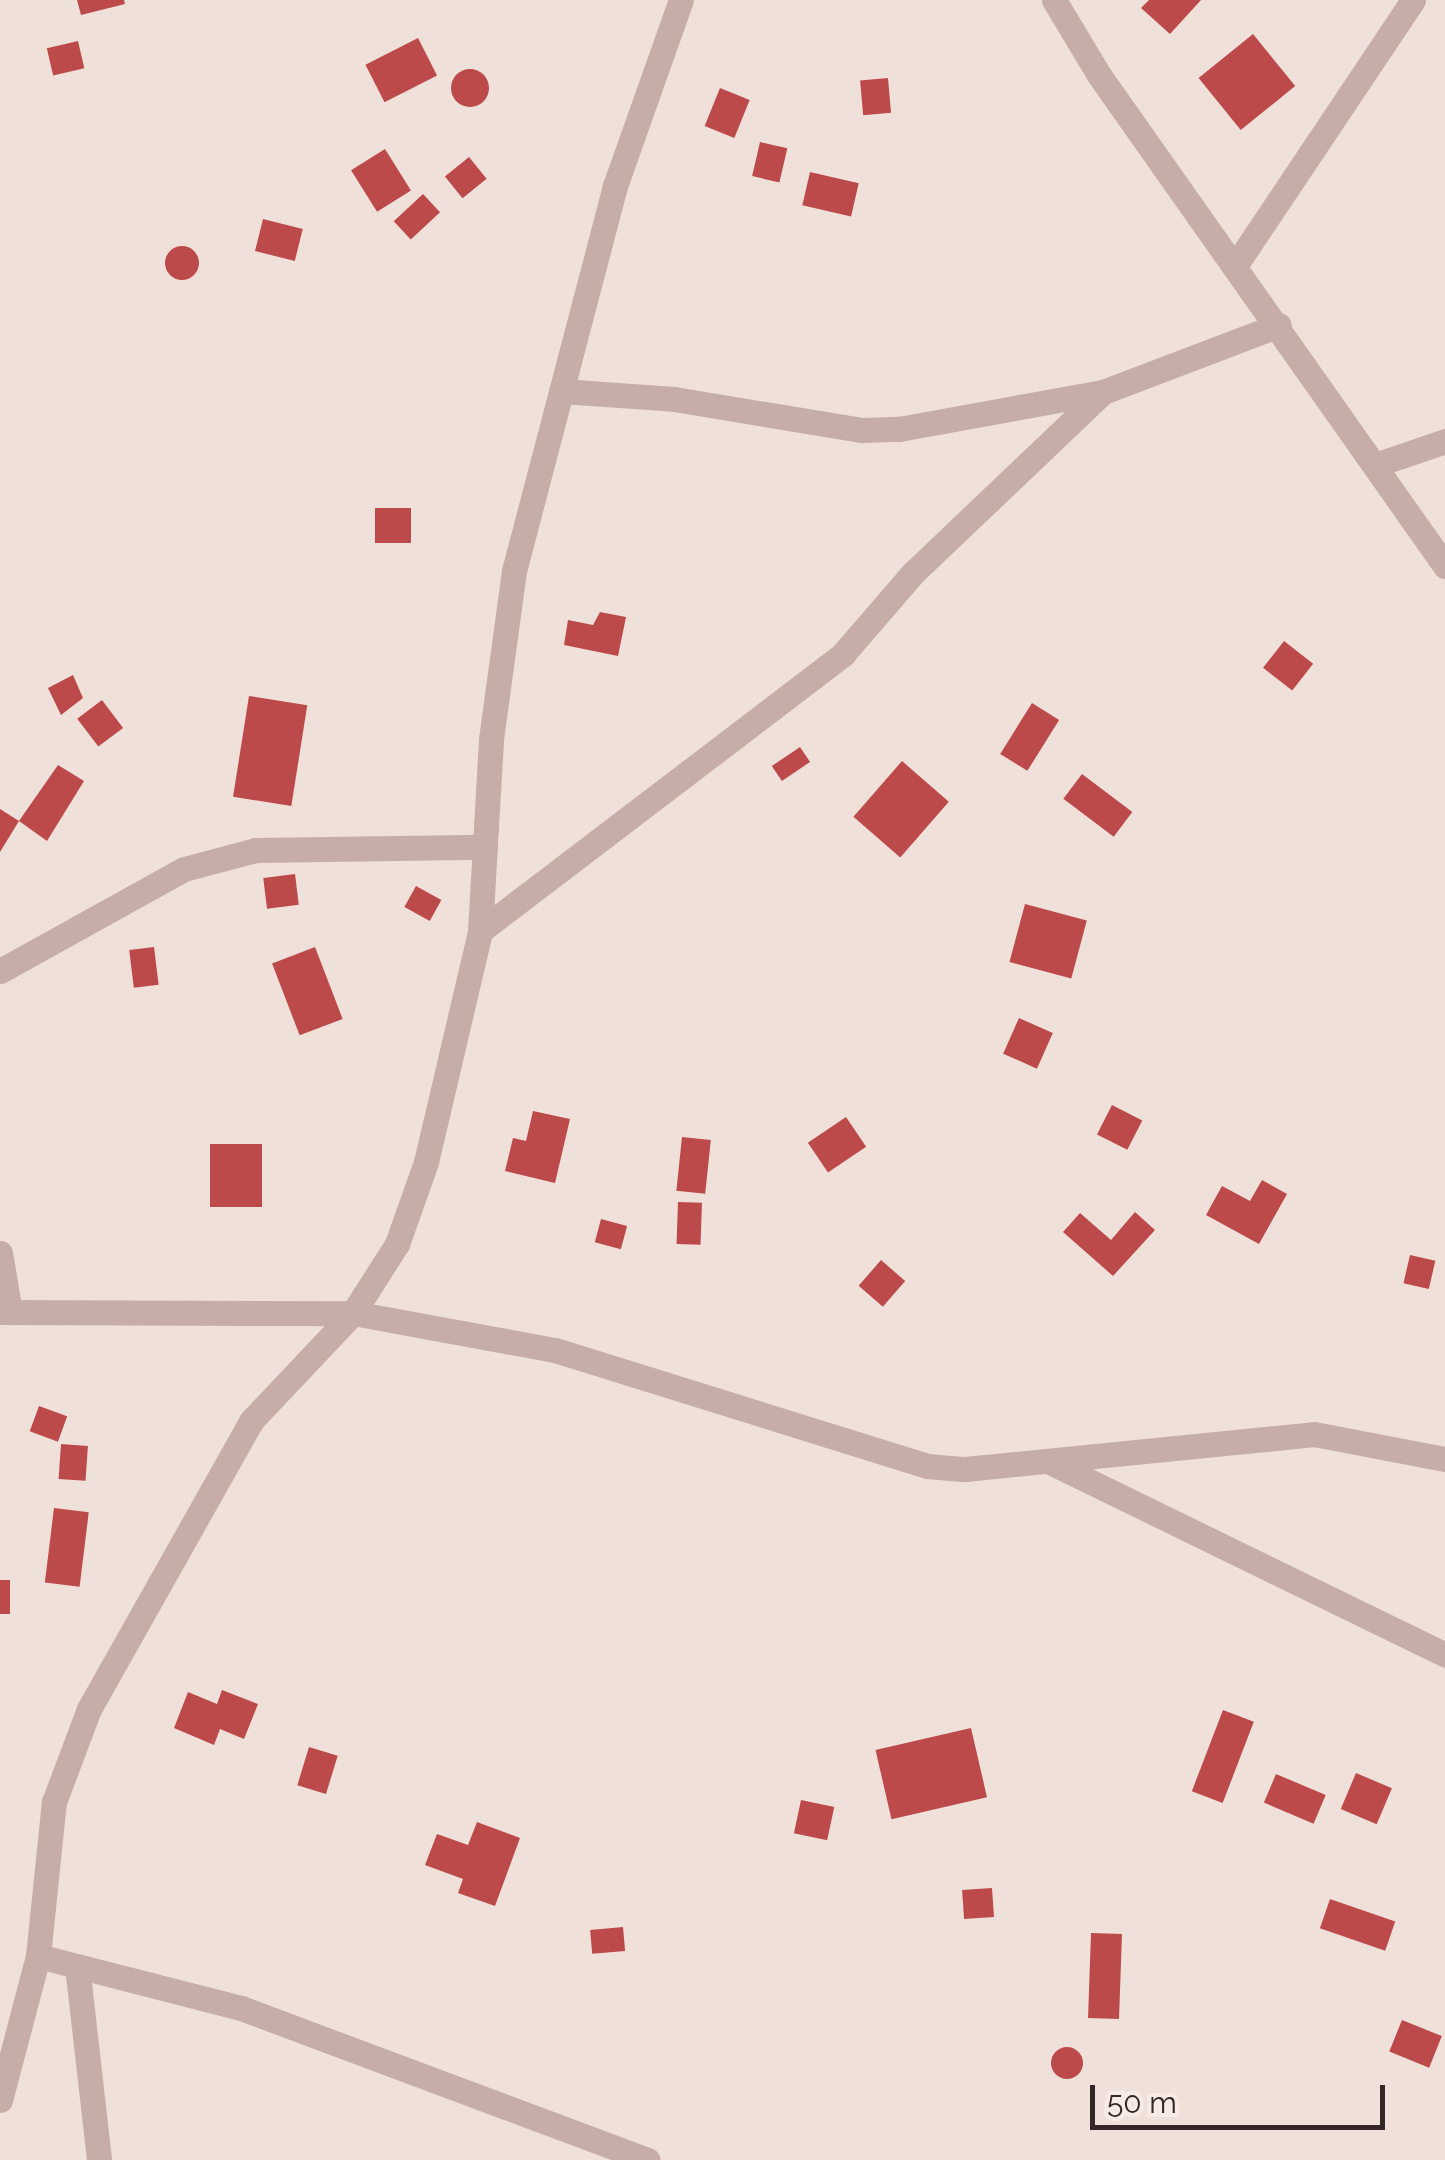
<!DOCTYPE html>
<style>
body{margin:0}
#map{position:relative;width:1445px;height:2160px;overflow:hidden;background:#efe0da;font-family:Raleway,sans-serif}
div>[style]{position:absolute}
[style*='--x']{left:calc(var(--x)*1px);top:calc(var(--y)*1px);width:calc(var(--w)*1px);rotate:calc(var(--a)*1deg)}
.building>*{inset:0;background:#bd4a4a;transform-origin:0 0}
.round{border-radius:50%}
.minor>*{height:25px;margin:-12.5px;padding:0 12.5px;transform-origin:12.5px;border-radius:12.5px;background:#c6ada7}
span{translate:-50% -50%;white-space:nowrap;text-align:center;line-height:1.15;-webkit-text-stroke:10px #f7ebe5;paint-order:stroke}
.scale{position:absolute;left:1090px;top:2085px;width:295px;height:45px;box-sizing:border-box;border:5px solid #332827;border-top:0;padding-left:12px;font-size:30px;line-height:35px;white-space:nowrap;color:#332827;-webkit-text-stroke:8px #f7ebe5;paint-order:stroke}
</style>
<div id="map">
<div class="building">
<i style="clip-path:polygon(77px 0,124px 0,125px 4px,81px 15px)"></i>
<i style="clip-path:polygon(1149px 0,1201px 0,1170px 34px,1141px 8px)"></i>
<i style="left:1253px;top:34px;width:67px;height:70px;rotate:51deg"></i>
<i style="left:418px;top:38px;width:42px;height:59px;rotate:63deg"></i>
<i style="left:78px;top:41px;width:28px;height:32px;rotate:77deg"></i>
<i class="round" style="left:451px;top:69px;width:38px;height:38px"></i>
<i style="left:888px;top:78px;width:35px;height:28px;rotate:85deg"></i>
<i style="left:720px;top:88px;width:32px;height:41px;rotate:22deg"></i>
<i style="left:760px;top:142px;width:28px;height:35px;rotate:13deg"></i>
<i style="left:385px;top:149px;width:49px;height:40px;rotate:58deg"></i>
<i style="left:469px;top:157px;width:28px;height:31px;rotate:51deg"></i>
<i style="left:810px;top:172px;width:50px;height:34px;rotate:13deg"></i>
<i style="left:423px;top:194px;width:25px;height:40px;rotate:47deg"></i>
<i style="left:263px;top:219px;width:41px;height:33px;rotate:14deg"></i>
<i class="round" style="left:165px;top:246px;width:34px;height:34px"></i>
<i style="left:411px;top:508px;width:35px;height:36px;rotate:90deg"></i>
<i style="clip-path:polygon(600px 612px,626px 617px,618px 656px,564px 645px,568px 620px,593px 625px)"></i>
<i style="left:1284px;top:641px;width:37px;height:34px;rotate:38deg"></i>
<i style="clip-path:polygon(73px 675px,83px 698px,61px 715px,48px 688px)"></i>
<i style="left:249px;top:696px;width:59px;height:102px;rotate:9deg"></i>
<i style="left:102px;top:700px;width:35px;height:31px;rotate:53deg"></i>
<i style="left:1032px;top:703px;width:32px;height:60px;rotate:32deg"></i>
<i style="left:800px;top:747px;width:18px;height:34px;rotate:56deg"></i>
<i style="left:902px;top:761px;width:62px;height:74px;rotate:41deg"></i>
<i style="clip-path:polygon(58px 765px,84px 781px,47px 841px,19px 821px)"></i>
<i style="left:1082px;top:774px;width:63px;height:31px;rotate:37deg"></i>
<i style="clip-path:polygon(0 809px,19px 821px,0 852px)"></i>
<i style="left:295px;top:874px;width:31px;height:32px;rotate:83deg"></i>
<i style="left:416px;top:886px;width:29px;height:24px;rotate:29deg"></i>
<i style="left:1025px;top:904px;width:64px;height:60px;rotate:15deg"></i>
<i style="left:154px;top:947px;width:38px;height:25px;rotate:83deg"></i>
<i style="left:315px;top:947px;width:77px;height:46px;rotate:69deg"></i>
<i style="left:1019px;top:1018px;width:37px;height:39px;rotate:24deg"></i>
<i style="left:1112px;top:1105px;width:34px;height:33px;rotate:27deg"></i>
<i style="clip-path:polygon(533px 1111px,570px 1119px,555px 1183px,505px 1171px,513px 1138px,526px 1141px)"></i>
<i style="left:846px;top:1117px;width:36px;height:46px;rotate:56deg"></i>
<i style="left:682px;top:1137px;width:29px;height:54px;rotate:6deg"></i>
<i style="left:210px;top:1144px;width:52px;height:63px"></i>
<i style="clip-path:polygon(1262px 1180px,1287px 1194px,1259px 1244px,1206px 1215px,1222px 1186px,1250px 1201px)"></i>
<i style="left:678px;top:1202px;width:24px;height:42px;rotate:2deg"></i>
<i style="clip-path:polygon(1135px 1212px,1155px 1230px,1113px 1276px,1063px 1232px,1080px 1213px,1111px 1240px)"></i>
<i style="left:601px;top:1219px;width:27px;height:24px;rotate:15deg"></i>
<i style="left:1410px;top:1255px;width:26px;height:29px;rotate:13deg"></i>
<i style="left:881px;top:1260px;width:32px;height:34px;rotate:41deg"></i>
<i style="left:39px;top:1406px;width:30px;height:27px;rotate:20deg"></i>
<i style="left:61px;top:1444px;width:27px;height:35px;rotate:4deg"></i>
<i style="left:54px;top:1508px;width:35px;height:75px;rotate:7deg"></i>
<i style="left:0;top:1580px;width:10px;height:34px"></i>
<i style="clip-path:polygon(222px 1690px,258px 1704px,244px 1739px,220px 1729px,214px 1745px,174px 1728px,188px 1692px,217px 1704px)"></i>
<i style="left:1223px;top:1710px;width:33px;height:87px;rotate:21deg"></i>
<i style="left:971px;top:1728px;width:71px;height:98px;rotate:77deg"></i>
<i style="left:309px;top:1747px;width:30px;height:40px;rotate:17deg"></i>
<i style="left:1356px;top:1773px;width:39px;height:39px;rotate:23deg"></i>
<i style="left:1276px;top:1774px;width:54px;height:31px;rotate:23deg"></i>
<i style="left:801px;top:1800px;width:34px;height:34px;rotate:12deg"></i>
<i style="clip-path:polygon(477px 1822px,520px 1838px,495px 1906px,458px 1893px,463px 1879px,425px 1865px,437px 1834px,468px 1845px)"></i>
<i style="left:992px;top:1888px;width:29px;height:30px;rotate:86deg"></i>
<i style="left:1330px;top:1899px;width:69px;height:31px;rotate:19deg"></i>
<i style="left:623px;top:1927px;width:24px;height:33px;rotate:85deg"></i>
<i style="left:1091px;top:1933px;width:31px;height:85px;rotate:2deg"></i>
<i style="left:1402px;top:2020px;width:43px;height:34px;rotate:22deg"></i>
<i class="round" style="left:1051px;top:2047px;width:32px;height:32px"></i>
</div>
<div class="minor">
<i style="--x:1054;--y:0;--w:87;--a:59"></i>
<i style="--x:1099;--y:75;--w:601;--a:54.83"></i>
<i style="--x:1235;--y:266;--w:320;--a:-56.2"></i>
<i style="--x:561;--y:391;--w:113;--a:4"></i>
<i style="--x:674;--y:399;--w:191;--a:9.4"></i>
<i style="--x:862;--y:430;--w:37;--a:-2"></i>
<i style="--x:899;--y:429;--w:207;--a:-10.3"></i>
<i style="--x:1103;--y:392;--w:188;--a:-20.8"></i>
<i style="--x:1375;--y:465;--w:74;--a:-18.9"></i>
<i style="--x:480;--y:931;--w:457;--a:-37.3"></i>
<i style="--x:843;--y:654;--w:107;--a:-49.2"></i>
<i style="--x:913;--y:573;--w:262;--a:-43.6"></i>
<i style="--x:0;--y:971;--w:210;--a:-29"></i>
<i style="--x:184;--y:869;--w:74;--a:-14.8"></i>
<i style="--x:256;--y:850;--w:229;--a:-0.8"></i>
<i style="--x:0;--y:1253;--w:60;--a:80.4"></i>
<i style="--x:0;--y:1312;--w:353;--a:0.2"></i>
<i style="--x:353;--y:1313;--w:82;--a:-57.5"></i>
<i style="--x:397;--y:1244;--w:87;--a:-70.5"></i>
<i style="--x:426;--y:1162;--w:237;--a:-76.8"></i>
<i style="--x:480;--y:931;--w:192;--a:-86.7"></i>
<i style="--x:491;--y:739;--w:170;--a:-82.2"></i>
<i style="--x:514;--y:571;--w:398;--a:-75.3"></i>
<i style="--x:615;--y:186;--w:197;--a:-70.5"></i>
<i style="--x:1050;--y:1462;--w:440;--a:26"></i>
<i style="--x:38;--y:1956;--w:210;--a:14.4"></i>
<i style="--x:241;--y:2008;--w:434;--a:20.5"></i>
<i style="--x:77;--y:1966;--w:195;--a:83.5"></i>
<i style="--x:0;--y:2100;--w:149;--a:-75.2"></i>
<i style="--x:38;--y:1956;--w:155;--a:-84.1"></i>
<i style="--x:54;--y:1802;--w:99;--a:-69.4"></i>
<i style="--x:89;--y:1709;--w:330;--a:-60.6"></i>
<i style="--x:251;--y:1421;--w:149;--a:-46.6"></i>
<i style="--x:353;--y:1313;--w:205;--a:10.4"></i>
<i style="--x:555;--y:1350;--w:390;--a:17.3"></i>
<i style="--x:927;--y:1466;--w:38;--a:5"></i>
<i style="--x:965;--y:1469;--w:351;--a:-5.7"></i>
<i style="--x:1314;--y:1434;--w:133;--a:10.8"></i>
</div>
<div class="scale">50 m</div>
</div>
